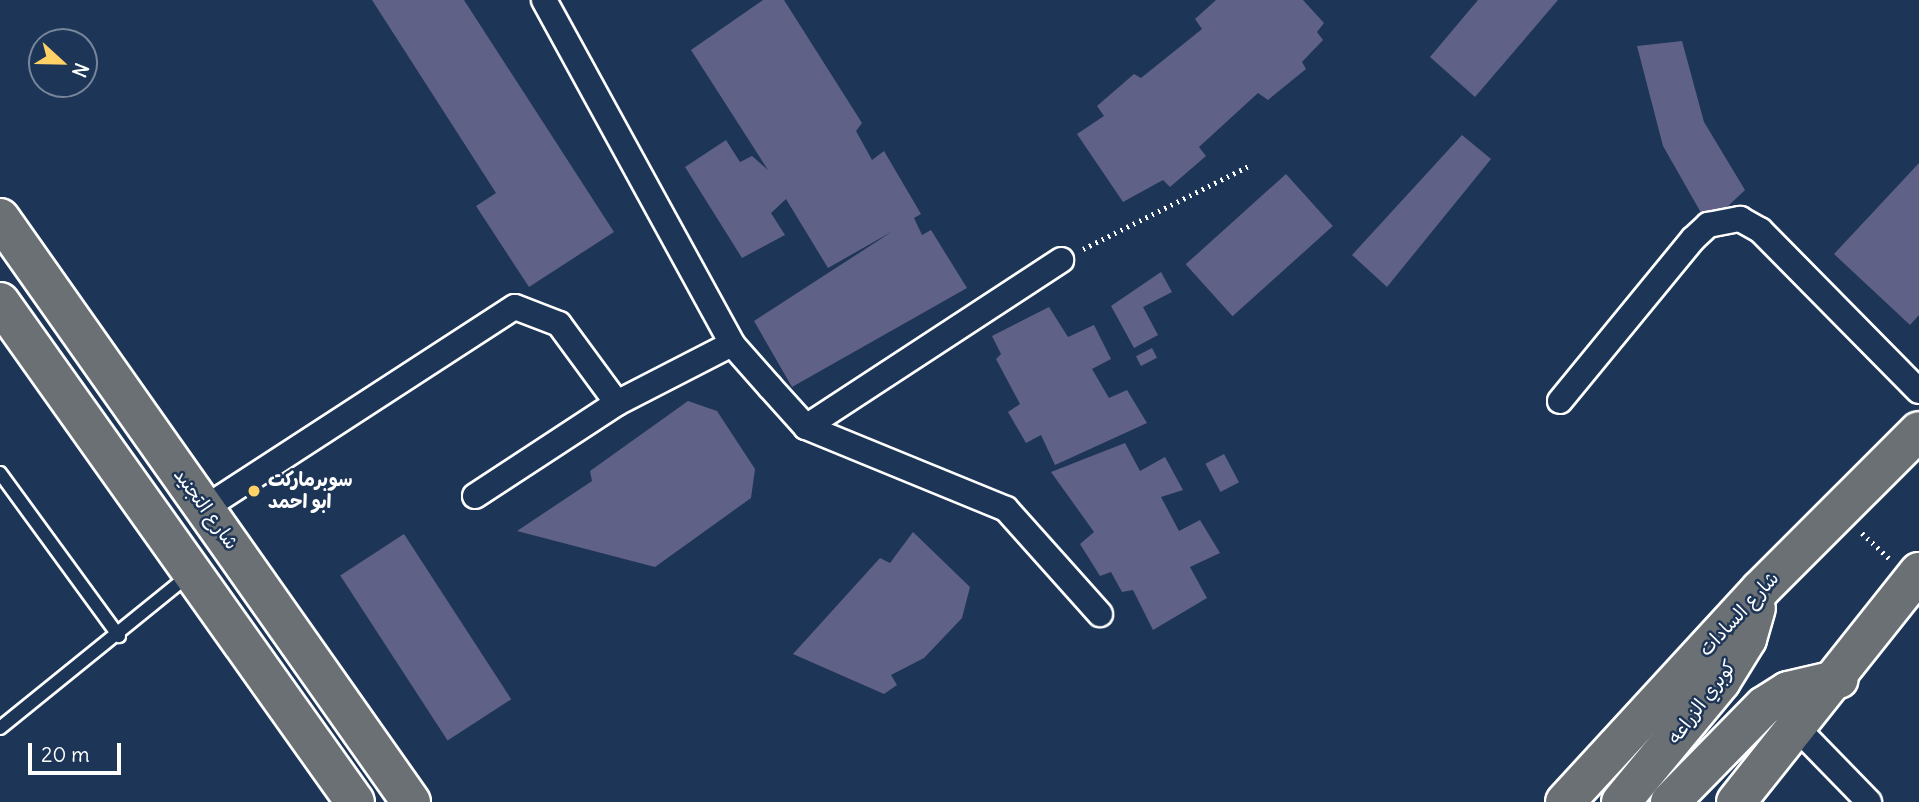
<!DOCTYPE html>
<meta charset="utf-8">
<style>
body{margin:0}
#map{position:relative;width:1919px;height:802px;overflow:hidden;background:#1d3557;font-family:Delius,"Playpen Sans Arabic",sans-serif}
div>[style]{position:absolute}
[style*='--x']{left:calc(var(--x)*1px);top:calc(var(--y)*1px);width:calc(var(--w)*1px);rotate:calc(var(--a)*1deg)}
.building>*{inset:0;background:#606186;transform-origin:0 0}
.path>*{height:4.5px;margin-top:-2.25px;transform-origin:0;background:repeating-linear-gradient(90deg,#fff 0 2px,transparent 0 7px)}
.roads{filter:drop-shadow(2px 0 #fff) drop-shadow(-2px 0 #fff) drop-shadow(0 2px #fff) drop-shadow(0 -2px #fff)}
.lane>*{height:12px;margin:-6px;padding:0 6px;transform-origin:6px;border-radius:6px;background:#1d3557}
.street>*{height:24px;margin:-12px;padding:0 12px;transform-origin:12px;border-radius:12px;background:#1d3557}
.highway>*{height:38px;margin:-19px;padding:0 19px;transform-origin:19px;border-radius:19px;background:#6a7074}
.dots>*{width:19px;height:19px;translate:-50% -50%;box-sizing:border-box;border:4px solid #1d3557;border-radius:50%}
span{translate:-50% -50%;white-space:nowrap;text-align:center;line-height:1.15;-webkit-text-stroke:5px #1d3557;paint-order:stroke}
.poi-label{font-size:19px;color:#fff;font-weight:700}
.left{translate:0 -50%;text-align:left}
.street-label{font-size:19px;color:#fff}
.north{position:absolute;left:28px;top:28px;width:70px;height:70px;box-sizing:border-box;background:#1d3557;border:2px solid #77869a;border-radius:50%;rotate:112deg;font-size:19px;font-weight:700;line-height:28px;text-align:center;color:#fff}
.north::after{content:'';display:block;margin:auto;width:24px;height:32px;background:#ffd166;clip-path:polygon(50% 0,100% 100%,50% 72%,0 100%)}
.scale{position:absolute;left:28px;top:743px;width:93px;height:32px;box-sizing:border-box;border:4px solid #fff;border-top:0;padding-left:9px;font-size:21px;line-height:24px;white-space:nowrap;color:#fff;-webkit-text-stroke:5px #1d3557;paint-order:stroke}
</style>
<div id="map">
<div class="building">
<i style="clip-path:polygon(372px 0,464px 0,614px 232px,529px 287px,476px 206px,496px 193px)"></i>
<i style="clip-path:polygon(763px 0,784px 0,862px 123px,856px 131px,872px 160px,884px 151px,921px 214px,914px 218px,922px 235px,931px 230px,967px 288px,792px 387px,754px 321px,893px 231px,828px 268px,786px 199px,771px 213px,785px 235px,742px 258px,685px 167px,726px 140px,740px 162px,752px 156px,768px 170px,691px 50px)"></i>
<i style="clip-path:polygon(1216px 0,1303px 0,1324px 23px,1317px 32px,1323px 40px,1302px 62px,1306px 69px,1268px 100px,1258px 93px,1199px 147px,1206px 156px,1170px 187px,1163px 180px,1123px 202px,1077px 134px,1104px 116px,1097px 106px,1134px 74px,1141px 78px,1202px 29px,1195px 19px)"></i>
<i style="clip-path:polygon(1478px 0,1558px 0,1475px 97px,1430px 57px)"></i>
<i style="clip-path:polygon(1682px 41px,1704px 122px,1745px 190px,1708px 225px,1663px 146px,1637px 46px)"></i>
<i style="clip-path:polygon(1462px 135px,1491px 159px,1387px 287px,1352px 255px)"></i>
<i style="clip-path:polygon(1919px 163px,1919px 315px,1910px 325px,1834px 254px)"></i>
<i style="left:1286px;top:174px;width:70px;height:135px;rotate:48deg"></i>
<i style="clip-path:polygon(1161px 272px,1172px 292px,1143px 307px,1158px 335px,1134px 348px,1111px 306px)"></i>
<i style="clip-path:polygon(1049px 307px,1068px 337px,1094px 325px,1111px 359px,1092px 369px,1109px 398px,1127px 390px,1147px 423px,1055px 465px,1041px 435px,1026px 443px,1008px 412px,1020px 404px,996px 359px,1001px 354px,992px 336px)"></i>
<i style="left:1152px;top:348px;width:11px;height:18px;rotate:63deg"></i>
<i style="clip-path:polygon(688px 401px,717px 411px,755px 469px,751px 498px,655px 567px,517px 531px,592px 481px,590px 471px)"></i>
<i style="clip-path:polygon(1125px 443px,1140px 471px,1165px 457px,1183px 490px,1161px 497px,1179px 531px,1200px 520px,1220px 553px,1190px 567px,1207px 598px,1153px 630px,1133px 590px,1122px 592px,1111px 572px,1100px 576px,1080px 544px,1094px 532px,1051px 472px)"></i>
<i style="left:1224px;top:454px;width:32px;height:21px;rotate:62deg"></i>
<i style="clip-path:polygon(913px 532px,970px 587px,962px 618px,924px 658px,891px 675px,897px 685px,884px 694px,793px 654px,880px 558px,890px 563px)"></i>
<i style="left:404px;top:534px;width:197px;height:76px;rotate:57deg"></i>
</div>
<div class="path">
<i style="--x:1083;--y:249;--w:188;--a:-26.6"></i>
<i style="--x:1862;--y:533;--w:37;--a:43"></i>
</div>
<div class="roads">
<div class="lane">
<i style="--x:0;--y:473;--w:202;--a:53.9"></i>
<i style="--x:0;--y:728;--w:243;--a:-39"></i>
</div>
<div class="street">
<i style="--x:544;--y:0;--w:392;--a:61.3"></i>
<i style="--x:732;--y:344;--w:57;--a:48.5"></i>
<i style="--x:770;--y:387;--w:54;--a:48"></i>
<i style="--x:806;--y:427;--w:216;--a:22.3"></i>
<i style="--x:1006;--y:509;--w:141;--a:48.2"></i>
<i style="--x:1560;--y:401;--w:210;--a:-50.6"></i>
<i style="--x:1693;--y:239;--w:21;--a:-43"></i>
<i style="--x:1708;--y:225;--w:33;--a:-11"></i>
<i style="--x:1740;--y:219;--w:23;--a:29"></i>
<i style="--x:1760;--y:230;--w:226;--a:45.4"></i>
<i style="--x:806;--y:427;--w:305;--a:-33.2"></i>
<i style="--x:475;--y:496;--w:170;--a:-33.2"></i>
<i style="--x:617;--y:403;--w:129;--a:-27.2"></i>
<i style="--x:205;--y:508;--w:369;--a:-33"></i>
<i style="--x:515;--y:307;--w:47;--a:21.1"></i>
<i style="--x:559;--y:324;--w:98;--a:53.7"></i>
<i style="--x:1798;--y:729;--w:102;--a:45.8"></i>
</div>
<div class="highway">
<i style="--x:0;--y:218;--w:714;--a:54.86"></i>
<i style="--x:0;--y:302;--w:613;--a:54.63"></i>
<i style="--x:1565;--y:802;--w:289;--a:-47.4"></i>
<i style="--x:1761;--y:589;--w:223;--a:-45"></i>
<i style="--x:1621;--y:802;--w:157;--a:-50.4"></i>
<i style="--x:1721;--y:681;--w:49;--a:-58.2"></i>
<i style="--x:1747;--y:639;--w:32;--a:-74"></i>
<i style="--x:1670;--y:802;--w:134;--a:-45.6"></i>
<i style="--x:1764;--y:706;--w:28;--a:-32"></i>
<i style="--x:1788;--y:691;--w:52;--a:-13.2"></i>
<i style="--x:1736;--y:802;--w:294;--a:-51.5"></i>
</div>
</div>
<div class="dots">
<i style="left:254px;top:491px;background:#ffd166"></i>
</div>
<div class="poi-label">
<span class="left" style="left:268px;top:491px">سوبرماركت<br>ابو احمد</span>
</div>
<div class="street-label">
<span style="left:206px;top:509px;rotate:54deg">شارع التجنيد</span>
<span style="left:1739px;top:614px;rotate:-47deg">شارع السادات</span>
<span style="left:1702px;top:702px;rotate:-53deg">كوبري الزراعه</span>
</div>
<div class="north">N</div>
<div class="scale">20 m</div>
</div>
